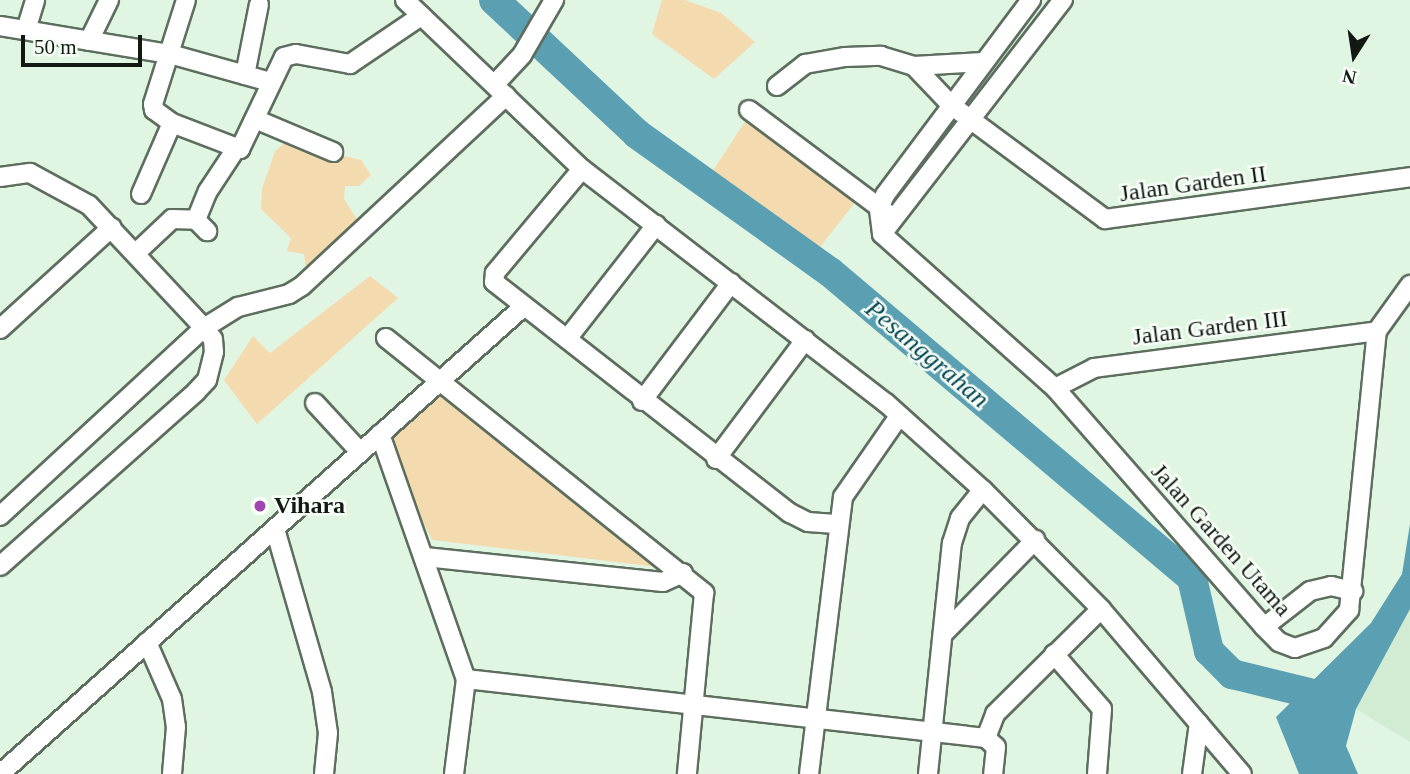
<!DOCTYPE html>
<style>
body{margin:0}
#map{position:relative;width:1410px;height:774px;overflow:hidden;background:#e1f5e3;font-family:Georgia,serif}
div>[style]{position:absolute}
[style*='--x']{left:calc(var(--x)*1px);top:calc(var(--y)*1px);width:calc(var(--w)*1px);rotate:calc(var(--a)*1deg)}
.built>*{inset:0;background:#d2ecd4}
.green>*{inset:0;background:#f4daaf}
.water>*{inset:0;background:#5aa0b2}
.river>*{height:30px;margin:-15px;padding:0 15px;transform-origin:15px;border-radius:15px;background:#5aa0b2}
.roads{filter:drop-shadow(2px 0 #5d6e5f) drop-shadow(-2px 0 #5d6e5f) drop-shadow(0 2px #5d6e5f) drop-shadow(0 -2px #5d6e5f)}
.minor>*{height:18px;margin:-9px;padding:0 9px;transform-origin:9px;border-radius:9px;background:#fff}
.dots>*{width:19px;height:19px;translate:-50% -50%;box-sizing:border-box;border:4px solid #f7fff7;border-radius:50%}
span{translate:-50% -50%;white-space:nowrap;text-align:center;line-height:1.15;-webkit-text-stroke:5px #f7fff7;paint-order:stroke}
.street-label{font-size:24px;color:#121913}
.poi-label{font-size:24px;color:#121913;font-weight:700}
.left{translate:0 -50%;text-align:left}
.water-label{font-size:26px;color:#034553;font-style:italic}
.north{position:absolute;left:1319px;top:21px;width:70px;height:70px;-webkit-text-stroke:5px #f7fff7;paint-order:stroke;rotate:192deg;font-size:19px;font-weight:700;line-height:28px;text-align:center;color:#121913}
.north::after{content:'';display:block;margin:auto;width:24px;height:32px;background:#121913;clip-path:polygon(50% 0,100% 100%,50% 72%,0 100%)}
.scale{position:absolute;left:21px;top:35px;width:121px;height:32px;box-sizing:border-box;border:4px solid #121913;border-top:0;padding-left:9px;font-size:21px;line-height:24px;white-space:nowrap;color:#121913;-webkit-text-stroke:5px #f7fff7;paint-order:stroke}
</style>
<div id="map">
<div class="built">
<i style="clip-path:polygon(1410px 609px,1410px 742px,1356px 709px)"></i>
</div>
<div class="green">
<i style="clip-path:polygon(662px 0,685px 0,721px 13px,755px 42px,714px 79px,652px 34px)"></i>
<i style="clip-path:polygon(752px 111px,856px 201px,817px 251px,710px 175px)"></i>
<i style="clip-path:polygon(298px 132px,323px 151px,361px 160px,371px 175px,359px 186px,345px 186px,344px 199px,360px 224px,307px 275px,304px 254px,287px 251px,291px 238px,261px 209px,262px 189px,275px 151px)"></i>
<i style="clip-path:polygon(370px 276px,398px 298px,257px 424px,224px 380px,253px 336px,270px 353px)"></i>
<i style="clip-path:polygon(436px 389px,674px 569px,432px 540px,383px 442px)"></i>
</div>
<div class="water">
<i style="clip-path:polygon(1410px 524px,1410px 609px,1356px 709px,1346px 746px,1358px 774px,1299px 774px,1276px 717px,1371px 623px,1402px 574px)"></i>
</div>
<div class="river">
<i style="--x:494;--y:0;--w:196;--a:43.1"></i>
<i style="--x:637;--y:134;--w:237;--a:35.6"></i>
<i style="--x:830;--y:272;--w:474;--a:40.2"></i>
<i style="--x:1192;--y:578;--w:75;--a:76.9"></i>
<i style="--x:1209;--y:651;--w:33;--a:45"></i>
<i style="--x:1232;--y:674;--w:105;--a:13.8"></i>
</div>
<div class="roads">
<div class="minor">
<i style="--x:405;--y:0;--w:245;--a:43.7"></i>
<i style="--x:582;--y:169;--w:384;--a:37.6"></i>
<i style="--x:886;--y:403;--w:130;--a:41.9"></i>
<i style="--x:983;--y:490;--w:168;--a:45.2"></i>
<i style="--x:1101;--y:609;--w:217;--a:49.5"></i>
<i style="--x:0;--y:26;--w:172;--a:9.4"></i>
<i style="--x:170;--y:54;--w:104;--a:15.6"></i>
<i style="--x:26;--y:30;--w:31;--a:-73"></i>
<i style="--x:89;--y:41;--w:46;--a:-64"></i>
<i style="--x:914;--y:66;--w:54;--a:46.5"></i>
<i style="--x:951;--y:105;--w:192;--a:36.5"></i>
<i style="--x:1105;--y:219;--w:308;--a:-7.8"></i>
<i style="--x:245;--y:75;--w:72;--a:-78.8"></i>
<i style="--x:495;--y:84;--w:40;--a:-47"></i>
<i style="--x:522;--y:55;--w:64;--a:-59.8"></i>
<i style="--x:777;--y:86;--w:36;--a:-38"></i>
<i style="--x:805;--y:64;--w:41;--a:-9.9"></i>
<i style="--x:845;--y:57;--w:36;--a:-2"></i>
<i style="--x:881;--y:56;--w:34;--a:17"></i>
<i style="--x:914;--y:66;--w:69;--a:-3.3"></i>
<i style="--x:749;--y:110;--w:174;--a:36.8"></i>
<i style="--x:255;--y:119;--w:85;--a:22.9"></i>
<i style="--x:172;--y:123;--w:73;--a:20.9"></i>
<i style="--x:240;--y:149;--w:102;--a:-64.4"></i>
<i style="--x:284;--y:57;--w:12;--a:-14"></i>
<i style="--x:296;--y:54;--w:55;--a:10.5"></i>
<i style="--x:350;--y:64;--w:86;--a:-34.1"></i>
<i style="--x:582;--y:169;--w:136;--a:129.9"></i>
<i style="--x:495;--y:273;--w:9;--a:96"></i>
<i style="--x:494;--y:282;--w:375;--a:38"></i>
<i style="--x:790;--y:513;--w:20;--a:27"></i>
<i style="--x:808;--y:522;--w:31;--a:4"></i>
<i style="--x:0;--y:177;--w:30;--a:-8"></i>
<i style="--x:30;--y:173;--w:67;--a:28.5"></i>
<i style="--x:89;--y:205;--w:168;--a:46.9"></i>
<i style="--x:204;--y:328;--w:14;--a:51"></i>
<i style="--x:213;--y:339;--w:13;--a:86"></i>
<i style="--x:214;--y:352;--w:29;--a:104"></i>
<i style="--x:207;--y:380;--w:16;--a:133"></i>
<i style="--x:196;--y:392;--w:262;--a:138.4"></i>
<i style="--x:141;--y:194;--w:77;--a:-66.4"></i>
<i style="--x:172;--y:123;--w:22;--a:-144"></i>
<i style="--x:154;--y:110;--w:6;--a:-99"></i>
<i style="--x:153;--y:104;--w:109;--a:-72.4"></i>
<i style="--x:196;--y:220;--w:31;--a:-68"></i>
<i style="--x:208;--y:191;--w:49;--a:-56.6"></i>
<i style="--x:882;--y:234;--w:232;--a:41.7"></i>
<i style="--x:1055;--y:388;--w:317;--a:48.8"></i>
<i style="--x:1264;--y:627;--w:21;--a:45"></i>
<i style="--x:1279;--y:642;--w:17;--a:21"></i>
<i style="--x:1295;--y:648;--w:31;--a:-19"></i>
<i style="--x:1324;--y:638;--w:38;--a:-48"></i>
<i style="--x:1349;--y:610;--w:280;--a:-84.3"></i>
<i style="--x:1377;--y:331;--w:57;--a:-54.3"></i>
<i style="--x:882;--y:234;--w:296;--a:-52.3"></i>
<i style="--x:882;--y:234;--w:25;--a:-97"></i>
<i style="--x:879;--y:209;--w:15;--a:-67"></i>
<i style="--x:885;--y:195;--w:244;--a:-53.2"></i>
<i style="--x:137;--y:252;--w:48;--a:-43.3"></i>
<i style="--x:172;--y:219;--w:24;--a:2"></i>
<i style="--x:196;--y:220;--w:16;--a:45"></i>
<i style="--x:0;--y:329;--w:151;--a:-42.3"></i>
<i style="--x:386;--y:338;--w:408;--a:38.7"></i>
<i style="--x:704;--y:593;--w:182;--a:95.4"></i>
<i style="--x:567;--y:339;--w:145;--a:-52"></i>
<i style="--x:1055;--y:388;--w:44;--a:-27.1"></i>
<i style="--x:1094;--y:368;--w:285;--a:-7.4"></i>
<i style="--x:642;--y:401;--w:148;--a:-53"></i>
<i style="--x:315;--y:403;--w:67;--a:47.4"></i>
<i style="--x:380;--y:434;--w:260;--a:70.7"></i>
<i style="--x:466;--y:679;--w:96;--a:97.2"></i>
<i style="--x:716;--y:459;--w:149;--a:-53.2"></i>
<i style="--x:0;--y:516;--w:277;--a:-42.7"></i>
<i style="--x:204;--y:328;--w:40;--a:-32"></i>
<i style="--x:238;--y:307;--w:53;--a:-14.3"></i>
<i style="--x:289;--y:294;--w:15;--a:-32"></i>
<i style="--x:302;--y:286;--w:279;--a:-43"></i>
<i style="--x:275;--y:529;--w:170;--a:73.9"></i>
<i style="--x:322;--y:692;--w:41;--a:81.7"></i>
<i style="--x:328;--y:733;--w:41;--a:95.6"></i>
<i style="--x:425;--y:557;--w:239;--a:6"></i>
<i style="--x:663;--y:582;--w:22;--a:-24"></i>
<i style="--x:1264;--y:627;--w:58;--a:-38"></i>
<i style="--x:1310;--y:591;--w:22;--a:-13"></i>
<i style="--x:1331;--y:586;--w:23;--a:13"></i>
<i style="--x:943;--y:634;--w:132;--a:-45.6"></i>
<i style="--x:147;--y:642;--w:62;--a:66.3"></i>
<i style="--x:172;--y:699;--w:28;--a:82"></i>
<i style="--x:176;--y:727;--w:47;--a:94.9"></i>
<i style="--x:1054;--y:654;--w:73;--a:48.9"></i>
<i style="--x:1102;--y:709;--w:65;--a:94.4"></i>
<i style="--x:466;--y:679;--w:523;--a:6.47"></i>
<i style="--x:986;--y:738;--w:13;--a:42"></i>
<i style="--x:996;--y:747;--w:27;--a:96"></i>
<i style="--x:986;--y:738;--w:26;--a:-69"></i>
<i style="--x:995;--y:714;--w:149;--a:-44.7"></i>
<i style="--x:0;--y:774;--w:701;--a:-41.76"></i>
<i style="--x:809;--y:774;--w:279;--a:-83"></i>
<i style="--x:843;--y:497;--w:98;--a:-55.3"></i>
<i style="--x:928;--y:774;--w:232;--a:-84.1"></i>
<i style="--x:952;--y:543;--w:26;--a:-72"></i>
<i style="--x:960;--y:518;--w:36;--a:-51"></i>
<i style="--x:1192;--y:774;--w:51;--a:-82.2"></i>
</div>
</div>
<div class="dots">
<i style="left:260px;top:506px;background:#9f46b1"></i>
</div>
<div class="street-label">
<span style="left:1193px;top:184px;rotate:-8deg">Jalan Garden II</span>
<span style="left:1210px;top:328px;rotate:-7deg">Jalan Garden III</span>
<span style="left:1221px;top:540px;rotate:48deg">Jalan Garden Utama</span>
</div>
<div class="poi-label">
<span class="left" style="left:274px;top:506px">Vihara</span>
</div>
<div class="water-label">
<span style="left:927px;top:354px;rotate:40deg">Pesanggrahan</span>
</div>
<div class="north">N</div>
<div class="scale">50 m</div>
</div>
